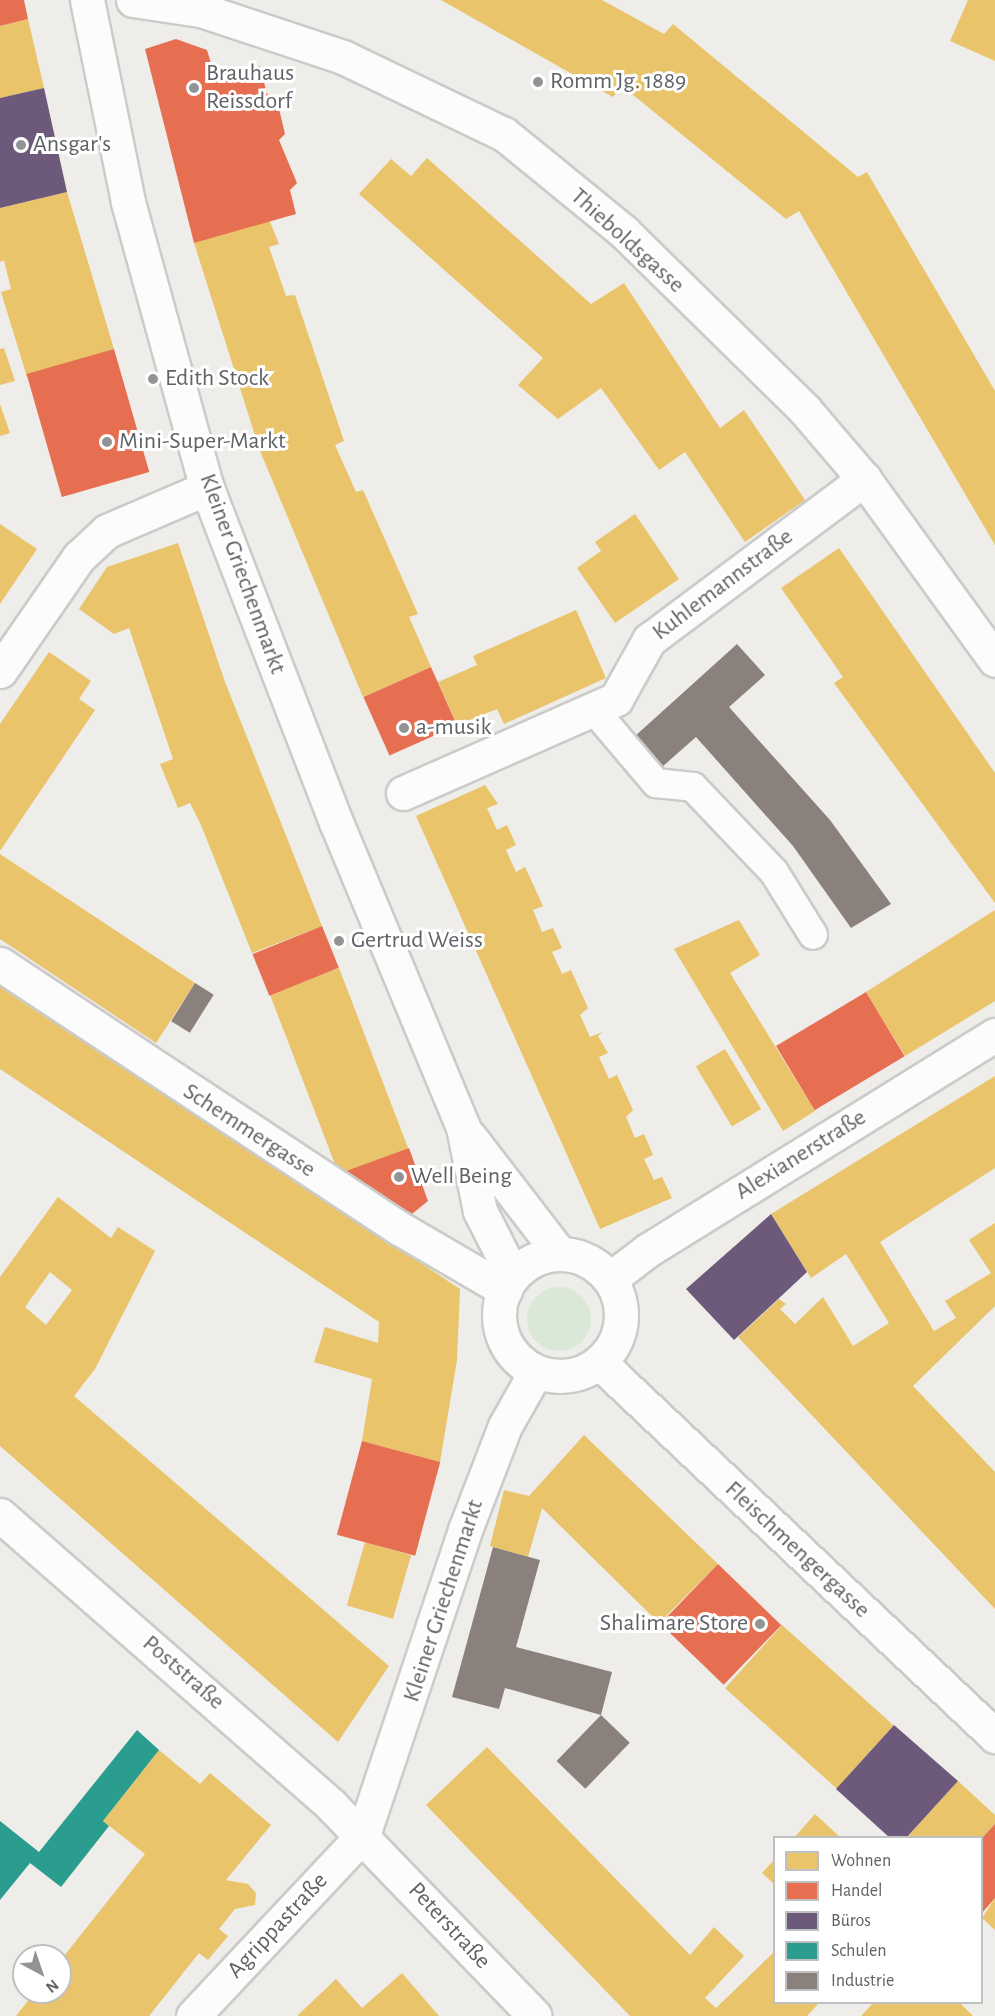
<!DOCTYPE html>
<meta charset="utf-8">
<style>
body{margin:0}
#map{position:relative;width:995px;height:2016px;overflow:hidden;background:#eeede9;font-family:"Alegreya Sans",sans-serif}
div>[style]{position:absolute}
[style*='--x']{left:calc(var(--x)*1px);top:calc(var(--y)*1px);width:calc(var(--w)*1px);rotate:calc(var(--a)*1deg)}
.green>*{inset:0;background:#d9e8d7}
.round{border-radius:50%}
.homes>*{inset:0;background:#e9c46a;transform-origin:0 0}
.shops>*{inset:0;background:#e76f51;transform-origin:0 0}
.offices>*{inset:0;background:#6d597a}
.schools>*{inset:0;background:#2a9d8f}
.industry>*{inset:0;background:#8a817c;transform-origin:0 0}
.roads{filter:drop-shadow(2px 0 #cbcbca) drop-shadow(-2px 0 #cbcbca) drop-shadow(0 2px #cbcbca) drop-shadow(0 -2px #cbcbca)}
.service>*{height:28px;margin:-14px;padding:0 14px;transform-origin:14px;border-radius:14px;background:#fcfcfc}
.minor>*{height:33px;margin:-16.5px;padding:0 16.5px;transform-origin:16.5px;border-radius:16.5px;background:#fcfcfc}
.minor>.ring{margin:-16.5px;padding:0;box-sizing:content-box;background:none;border:33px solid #fcfcfc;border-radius:50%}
.dots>*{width:16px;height:16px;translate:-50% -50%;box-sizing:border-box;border:3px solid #fff;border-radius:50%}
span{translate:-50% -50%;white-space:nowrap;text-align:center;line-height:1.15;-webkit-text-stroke:6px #fff;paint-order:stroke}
.poi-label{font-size:24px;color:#5f6266}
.left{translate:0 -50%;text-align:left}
.right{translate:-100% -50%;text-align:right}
.street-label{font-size:24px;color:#5f6266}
.legend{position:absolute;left:773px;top:1836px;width:210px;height:168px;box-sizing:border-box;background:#fff;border:2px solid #bfc0c2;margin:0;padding:8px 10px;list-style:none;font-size:18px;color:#5f6266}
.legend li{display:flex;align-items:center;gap:12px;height:30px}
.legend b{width:30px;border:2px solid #bfc0c2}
.north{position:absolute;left:12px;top:1944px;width:60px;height:60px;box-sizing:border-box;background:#fff;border:2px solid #bfc0c2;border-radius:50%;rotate:140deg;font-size:16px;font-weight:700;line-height:24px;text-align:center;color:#5f6266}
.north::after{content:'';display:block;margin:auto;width:21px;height:27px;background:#919394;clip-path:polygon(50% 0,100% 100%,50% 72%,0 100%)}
</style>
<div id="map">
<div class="green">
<i class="round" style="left:527px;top:1287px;width:64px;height:64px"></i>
</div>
<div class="homes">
<i style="clip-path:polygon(441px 0,602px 0,664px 34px,673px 24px,858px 177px,867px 172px,995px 391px,995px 545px,799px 211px,786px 219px,622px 86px,613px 97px)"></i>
<i style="clip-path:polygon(968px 0,995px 0,995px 61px,950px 41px)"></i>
<i style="clip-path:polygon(28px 19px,44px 88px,0 98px,0 26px)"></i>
<i style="clip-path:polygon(427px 158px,591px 304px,624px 283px,720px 428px,744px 410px,805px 500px,745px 542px,685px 452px,659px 470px,601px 388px,558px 419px,518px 385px,543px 358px,359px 194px,391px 159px,411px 176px)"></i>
<i style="clip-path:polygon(67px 192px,114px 349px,27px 377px,1px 292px,11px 289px,4px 260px,0 262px,0 208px)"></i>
<i style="clip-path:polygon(269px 219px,279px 244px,269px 247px,286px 296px,295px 295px,344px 441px,335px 445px,356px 492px,363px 490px,418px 614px,409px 617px,431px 667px,363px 697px,260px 451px,194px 243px)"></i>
<i style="clip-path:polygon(4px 348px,15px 381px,0 385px,0 349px)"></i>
<i style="clip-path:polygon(0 404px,10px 433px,0 436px)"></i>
<i style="clip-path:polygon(635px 514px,679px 579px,615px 623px,577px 568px,601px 551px,595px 542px)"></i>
<i style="clip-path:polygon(0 524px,37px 549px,0 604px)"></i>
<i style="clip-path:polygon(178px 543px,225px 682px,322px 926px,252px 953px,201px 825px,190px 803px,178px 808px,160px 764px,173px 759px,129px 628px,114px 634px,79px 609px,107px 567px)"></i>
<i style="clip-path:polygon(839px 548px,995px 773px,995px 903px,834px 683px,843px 677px,781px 588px)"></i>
<i style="clip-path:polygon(576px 610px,606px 678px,504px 724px,497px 709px,457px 725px,438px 682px,477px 665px,473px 656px)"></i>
<i style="clip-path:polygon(49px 652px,91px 681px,79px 699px,95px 710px,0 851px,0 724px)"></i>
<i style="clip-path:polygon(485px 785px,498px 804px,487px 808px,497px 830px,507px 825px,516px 845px,506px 850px,516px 872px,525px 867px,543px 906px,533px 910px,542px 932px,553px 928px,562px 948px,552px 952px,562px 974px,571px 970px,588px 1008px,580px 1015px,590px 1037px,603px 1032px,598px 1036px,608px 1053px,599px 1057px,609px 1079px,617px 1075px,633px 1110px,626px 1117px,635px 1138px,644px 1134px,653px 1155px,644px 1159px,654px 1180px,662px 1177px,672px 1198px,600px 1229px,416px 816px)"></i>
<i style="clip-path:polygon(0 854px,195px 983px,156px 1043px,0 939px)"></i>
<i style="clip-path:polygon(995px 910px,995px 1001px,905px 1056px,866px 992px)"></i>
<i style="clip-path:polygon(739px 920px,760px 955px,730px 973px,815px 1111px,783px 1131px,674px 949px)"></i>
<i style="left:339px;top:968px;width:193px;height:74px;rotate:69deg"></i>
<i style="clip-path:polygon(0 984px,460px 1289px,457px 1360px,440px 1462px,362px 1441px,372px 1379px,314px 1362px,325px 1327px,378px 1343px,379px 1322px,0 1069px)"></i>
<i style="left:725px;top:1049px;width:70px;height:34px;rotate:59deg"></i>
<i style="clip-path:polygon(995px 1076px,995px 1168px,880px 1242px,934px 1331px,956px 1318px,945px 1301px,991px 1273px,969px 1240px,995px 1223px,995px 1306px,913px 1386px,995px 1472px,995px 1609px,738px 1337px,779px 1299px,786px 1304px,780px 1309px,795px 1324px,823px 1297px,853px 1346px,889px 1323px,846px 1254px,811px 1278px,771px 1214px)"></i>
<i style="clip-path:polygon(evenodd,58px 1197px,111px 1238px,118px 1227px,155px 1251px,95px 1369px,74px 1396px,389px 1666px,338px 1742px,0 1446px,0 1277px,58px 1197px,50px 1272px,72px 1290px,46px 1325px,25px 1307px,50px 1272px)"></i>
<i style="clip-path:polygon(584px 1435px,718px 1564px,659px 1623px,542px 1508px,528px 1557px,490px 1546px,504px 1490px,529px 1496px)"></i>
<i style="left:365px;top:1542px;width:48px;height:66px;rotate:16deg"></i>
<i style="left:782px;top:1625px;width:150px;height:85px;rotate:42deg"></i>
<i style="clip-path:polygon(487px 1747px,690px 1955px,714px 1927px,744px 1956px,705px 1998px,716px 2008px,774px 1952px,774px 2002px,820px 2002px,807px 2016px,630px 2016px,426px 1805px)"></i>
<i style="clip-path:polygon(159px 1750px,200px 1784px,210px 1773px,271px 1825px,226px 1880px,248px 1884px,256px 1893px,255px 1905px,235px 1909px,219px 1929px,228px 1936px,208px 1960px,199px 1953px,149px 2016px,16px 2016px,35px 1992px,60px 1992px,60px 1961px,145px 1854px,103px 1821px)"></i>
<i style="clip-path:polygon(958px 1781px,995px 1815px,995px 1824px,982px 1838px,906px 1838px)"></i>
<i style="clip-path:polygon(815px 1814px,841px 1838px,794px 1838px)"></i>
<i style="clip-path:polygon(774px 1860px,774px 1884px,762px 1873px)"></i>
<i style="clip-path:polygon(995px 1898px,995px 1930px,982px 1918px)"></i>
<i style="clip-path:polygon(402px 1973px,439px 2016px,297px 2016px,336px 1979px,362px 2008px)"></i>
<i style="clip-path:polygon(874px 2002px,959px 2002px,973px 2016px,861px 2016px)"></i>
</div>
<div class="shops">
<i style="clip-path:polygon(0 0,24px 0,28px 19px,0 26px)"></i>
<i style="clip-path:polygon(176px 39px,207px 50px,213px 70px,260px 66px,267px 94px,276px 96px,285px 134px,279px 140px,297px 183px,290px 190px,296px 214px,194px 243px,145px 49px)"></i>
<i style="left:114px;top:349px;width:128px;height:91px;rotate:74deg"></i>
<i style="left:431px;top:667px;width:64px;height:74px;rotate:66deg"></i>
<i style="left:322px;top:926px;width:45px;height:75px;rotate:68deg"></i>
<i style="left:866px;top:992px;width:75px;height:105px;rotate:59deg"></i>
<i style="clip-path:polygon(409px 1148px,428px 1201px,407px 1218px,338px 1174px)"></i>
<i style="left:362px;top:1441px;width:81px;height:97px;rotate:15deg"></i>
<i style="left:718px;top:1564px;width:88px;height:83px;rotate:44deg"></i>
<i style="clip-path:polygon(995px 1824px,995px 1898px,982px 1913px,982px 1838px)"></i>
</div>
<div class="offices">
<i style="clip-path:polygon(44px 88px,67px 192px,0 208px,0 98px)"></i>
<i style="clip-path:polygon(771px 1214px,807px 1272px,734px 1340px,686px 1289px)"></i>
<i style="clip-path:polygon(894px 1725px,958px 1781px,906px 1838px,890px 1838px,836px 1789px)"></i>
</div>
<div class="schools">
<i style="clip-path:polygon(137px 1730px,159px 1750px,103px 1821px,109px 1826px,61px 1887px,30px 1863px,0 1900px,0 1821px,39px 1852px)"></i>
</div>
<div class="industry">
<i style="clip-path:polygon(737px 644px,765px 675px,729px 707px,830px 820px,891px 904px,851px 928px,793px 846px,696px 737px,662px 767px,634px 737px)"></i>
<i style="left:195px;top:983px;width:22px;height:45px;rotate:32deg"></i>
<i style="clip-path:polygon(493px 1547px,540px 1560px,516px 1647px,612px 1672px,601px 1715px,505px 1688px,499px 1709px,452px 1697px)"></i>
<i style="left:601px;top:1715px;width:40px;height:64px;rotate:44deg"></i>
</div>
<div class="roads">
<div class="service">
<i style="--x:594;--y:710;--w:96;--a:49.7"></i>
<i style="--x:656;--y:783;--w:37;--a:6"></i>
<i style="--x:693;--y:787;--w:117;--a:46.4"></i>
<i style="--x:774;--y:872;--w:74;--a:58.2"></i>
</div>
<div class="minor">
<i style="--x:87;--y:0;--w:206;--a:78.5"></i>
<i style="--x:128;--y:202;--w:297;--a:74.6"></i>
<i style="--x:207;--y:488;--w:358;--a:68.9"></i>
<i style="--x:336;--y:822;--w:330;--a:67.4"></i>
<i style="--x:463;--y:1127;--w:86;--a:78.6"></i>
<i style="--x:480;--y:1211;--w:73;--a:63.1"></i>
<i style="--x:133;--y:0;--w:69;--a:8.4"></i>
<i style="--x:201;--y:10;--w:150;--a:18.3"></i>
<i style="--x:343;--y:57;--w:178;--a:25.6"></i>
<i style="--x:504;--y:134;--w:155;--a:39.2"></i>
<i style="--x:624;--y:232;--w:254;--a:44.5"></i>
<i style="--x:805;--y:410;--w:91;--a:49.5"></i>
<i style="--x:864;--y:479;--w:223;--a:54.1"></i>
<i style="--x:0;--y:671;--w:139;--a:-55.3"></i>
<i style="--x:79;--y:557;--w:38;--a:-43"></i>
<i style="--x:107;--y:531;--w:109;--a:-23.3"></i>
<i style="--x:403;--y:793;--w:233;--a:-23.8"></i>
<i style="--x:616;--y:699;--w:68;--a:-60.8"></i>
<i style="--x:649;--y:640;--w:269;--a:-36.8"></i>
<i style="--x:0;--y:964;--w:478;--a:33.5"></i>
<i style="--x:399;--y:1228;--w:123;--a:30.3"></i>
<i style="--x:469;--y:1136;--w:149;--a:52.4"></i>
<i class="ring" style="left:499px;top:1254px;width:89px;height:89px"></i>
<i style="--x:610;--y:1279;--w:48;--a:-37.3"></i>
<i style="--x:648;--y:1250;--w:408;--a:-31.8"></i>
<i style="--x:599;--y:1362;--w:545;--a:43.36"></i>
<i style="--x:0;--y:1515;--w:440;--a:41.2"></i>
<i style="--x:331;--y:1805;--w:293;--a:46"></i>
<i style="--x:193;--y:2016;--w:248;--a:-46.8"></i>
<i style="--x:363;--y:1835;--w:322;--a:-71.5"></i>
<i style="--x:465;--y:1530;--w:111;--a:-69"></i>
<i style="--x:505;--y:1426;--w:63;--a:-60.6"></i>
</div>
</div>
<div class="dots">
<i style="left:538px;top:82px;background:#919394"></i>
<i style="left:194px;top:88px;background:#919394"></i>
<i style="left:21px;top:145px;background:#919394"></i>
<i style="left:153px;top:379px;background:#919394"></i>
<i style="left:107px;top:442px;background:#919394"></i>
<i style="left:404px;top:728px;background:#919394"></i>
<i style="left:339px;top:941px;background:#919394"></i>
<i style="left:399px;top:1177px;background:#919394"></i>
<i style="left:760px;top:1624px;background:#919394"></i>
</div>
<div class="poi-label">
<span class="left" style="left:206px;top:88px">Brauhaus<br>Reissdorf</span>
<span class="left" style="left:550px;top:82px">Romm Jg. 1889</span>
<span class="left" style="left:33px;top:145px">Ansgar's</span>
<span class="left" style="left:165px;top:379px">Edith Stock</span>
<span class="left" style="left:119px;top:442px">Mini-Super-Markt</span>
<span class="left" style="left:416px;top:728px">a-musik</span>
<span class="left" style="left:351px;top:941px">Gertrud Weiss</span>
<span class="left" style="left:411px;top:1177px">Well Being</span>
<span class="right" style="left:748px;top:1624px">Shalimare Store</span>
</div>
<div class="street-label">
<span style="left:627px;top:241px;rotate:42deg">Thieboldsgasse</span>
<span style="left:242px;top:574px;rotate:70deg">Kleiner Griechenmarkt</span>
<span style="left:723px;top:585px;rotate:-37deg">Kuhlemannstraße</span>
<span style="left:249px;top:1131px;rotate:33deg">Schemmergasse</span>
<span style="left:801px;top:1155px;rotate:-32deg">Alexianerstraße</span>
<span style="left:797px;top:1550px;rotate:43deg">Fleischmengergasse</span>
<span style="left:444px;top:1601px;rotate:-72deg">Kleiner Griechenmarkt</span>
<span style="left:183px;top:1673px;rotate:41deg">Poststraße</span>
<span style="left:278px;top:1926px;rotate:-47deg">Agrippastraße</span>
<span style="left:449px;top:1926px;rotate:47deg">Peterstraße</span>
</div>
<ul class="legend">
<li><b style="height:16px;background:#e9c46a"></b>Wohnen</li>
<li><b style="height:16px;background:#e76f51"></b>Handel</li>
<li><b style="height:16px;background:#6d597a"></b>Büros</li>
<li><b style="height:16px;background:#2a9d8f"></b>Schulen</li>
<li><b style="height:16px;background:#8a817c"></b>Industrie</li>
</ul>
<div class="north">N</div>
</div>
